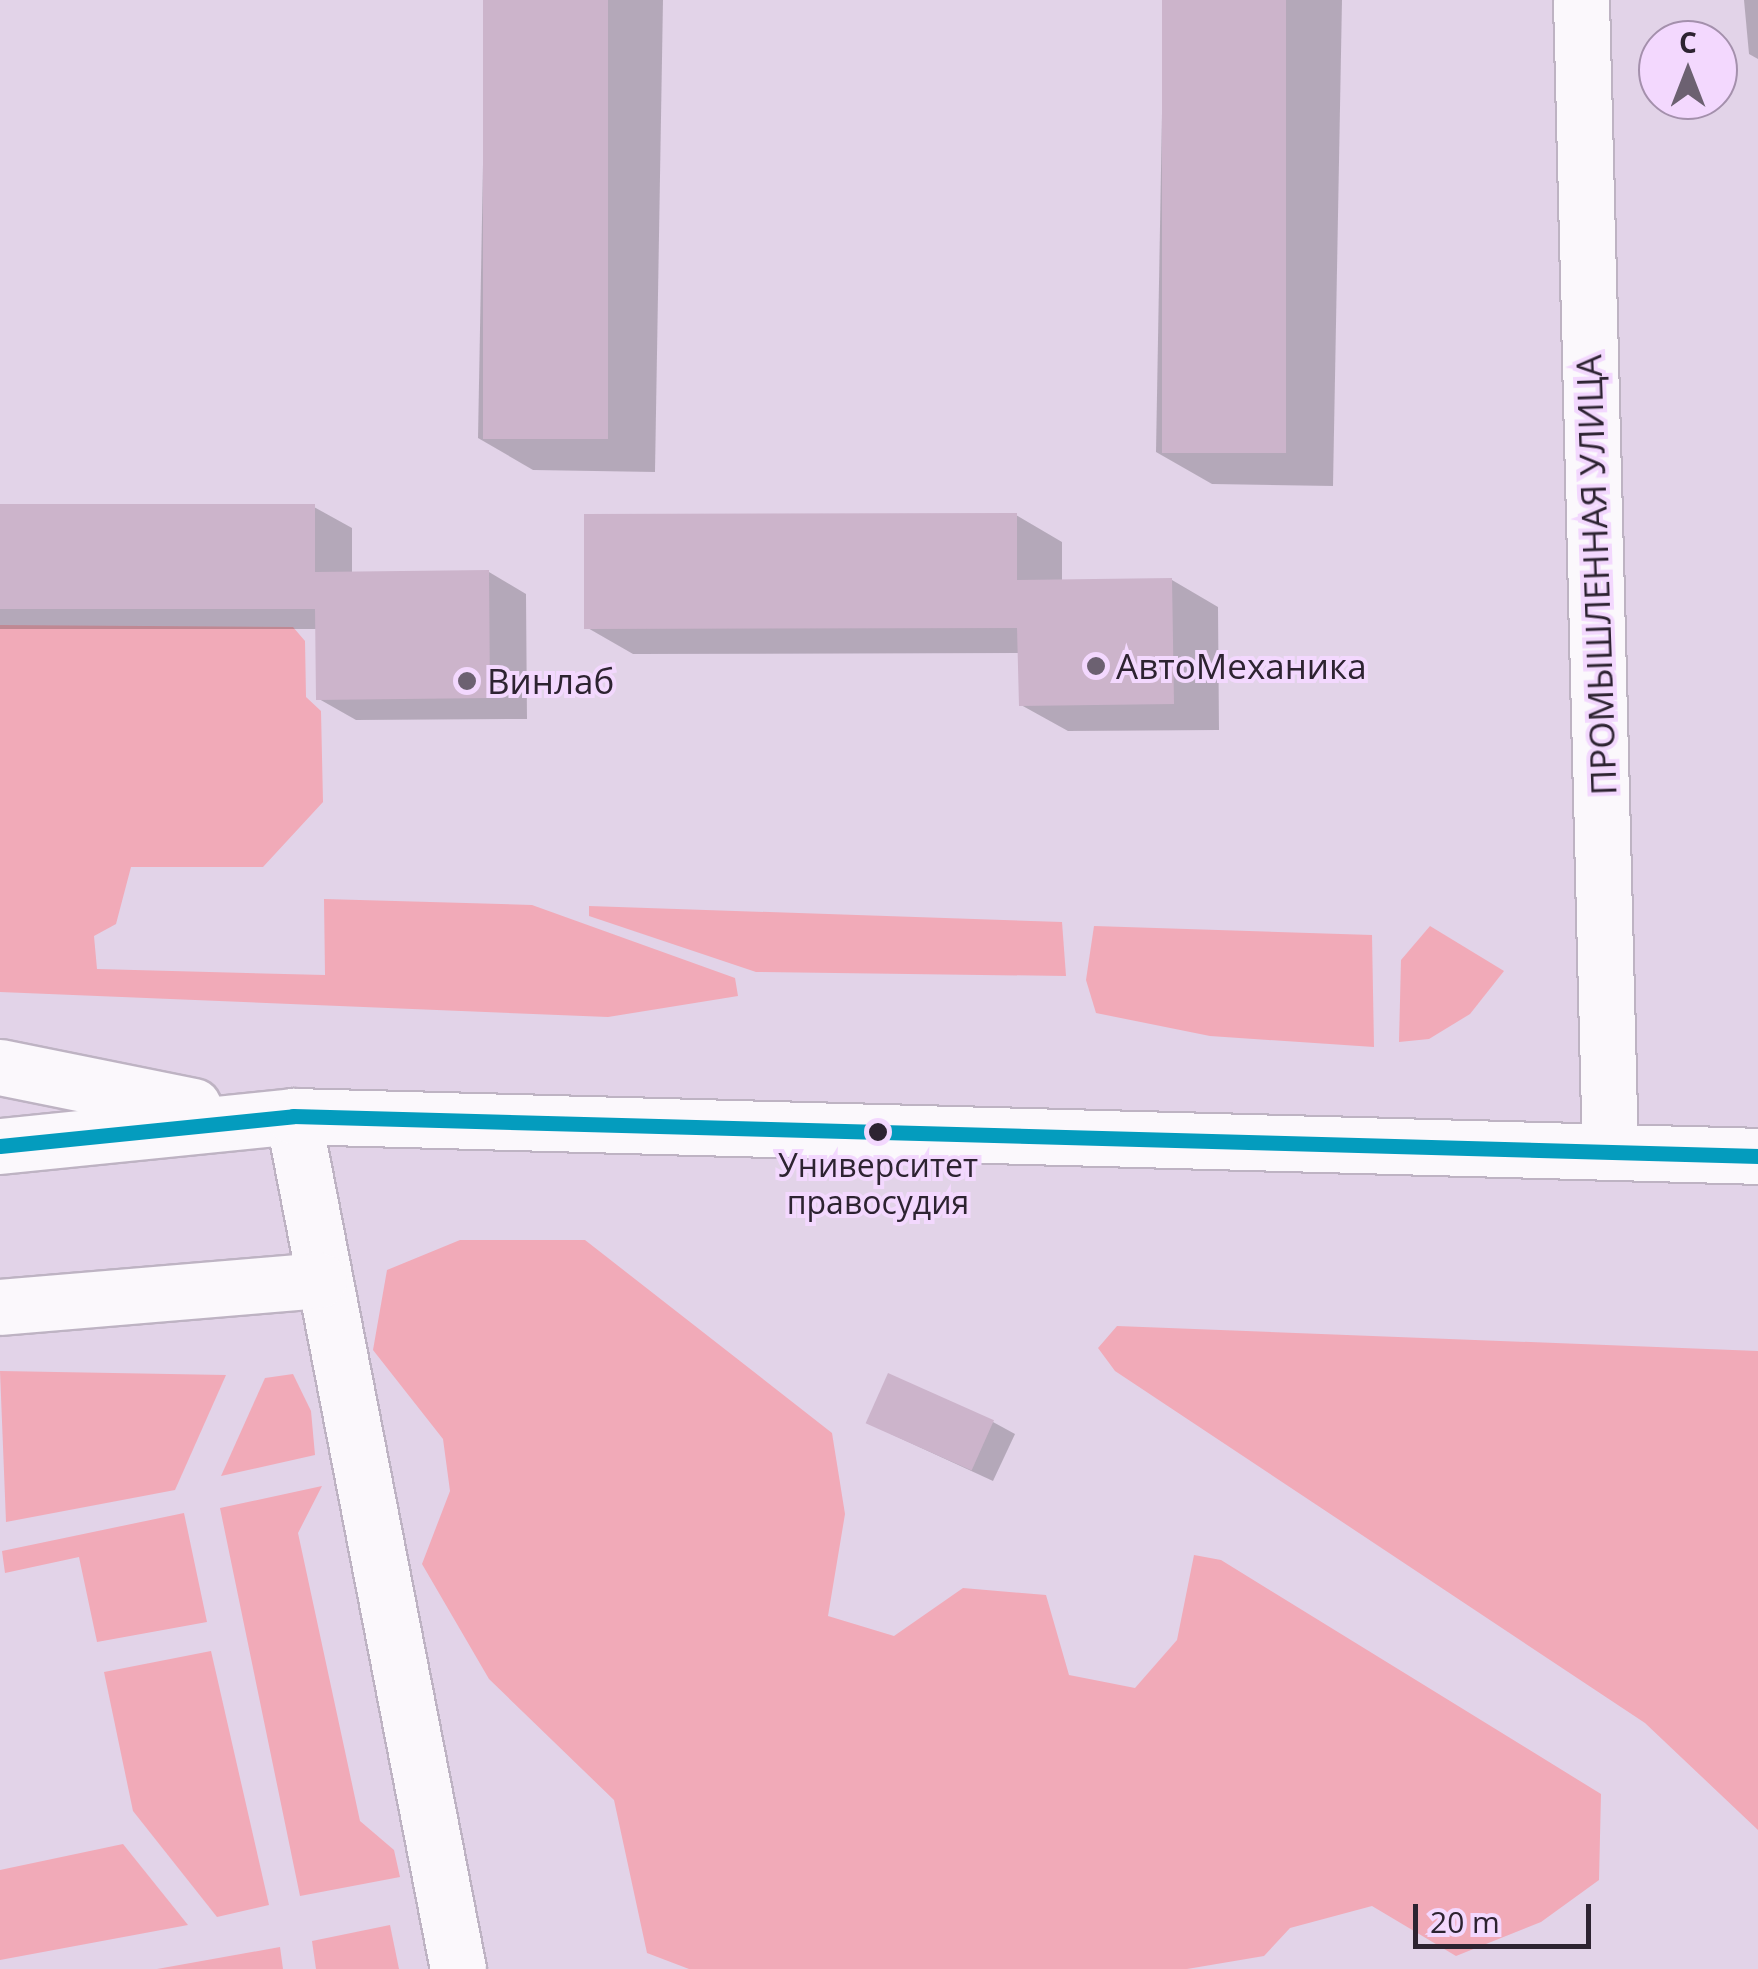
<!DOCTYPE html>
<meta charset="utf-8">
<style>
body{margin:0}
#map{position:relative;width:1758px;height:1969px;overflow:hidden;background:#e2d3e8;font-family:"Open Sans",sans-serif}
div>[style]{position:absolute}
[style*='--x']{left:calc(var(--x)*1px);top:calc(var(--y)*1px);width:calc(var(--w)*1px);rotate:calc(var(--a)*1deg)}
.green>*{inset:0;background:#f1aab8}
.shadow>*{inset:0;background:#0003}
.building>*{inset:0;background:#ccb4cb;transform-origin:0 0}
.roads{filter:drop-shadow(2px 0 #beb3c3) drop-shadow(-2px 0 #beb3c3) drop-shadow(0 2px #beb3c3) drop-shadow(0 -2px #beb3c3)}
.street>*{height:55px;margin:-27.5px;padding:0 27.5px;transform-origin:27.5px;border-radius:27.5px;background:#fbf8fc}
.secondary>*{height:55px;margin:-27.5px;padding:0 27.5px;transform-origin:27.5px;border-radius:27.5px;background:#fbf8fc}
.primary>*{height:55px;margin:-27.5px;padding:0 27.5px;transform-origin:27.5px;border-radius:27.5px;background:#fbf8fc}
.bus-1>*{height:15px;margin:-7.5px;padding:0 7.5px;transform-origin:7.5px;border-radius:7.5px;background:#049cbe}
.dots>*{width:28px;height:28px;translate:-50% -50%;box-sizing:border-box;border:5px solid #f3d8fe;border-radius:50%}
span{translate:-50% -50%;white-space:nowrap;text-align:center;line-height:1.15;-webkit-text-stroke:8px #f3d8fe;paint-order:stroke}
.bus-label{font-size:32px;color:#2d2331}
.street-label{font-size:35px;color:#2d2331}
.poi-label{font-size:35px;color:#2d2331}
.left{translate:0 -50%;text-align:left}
.north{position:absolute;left:1638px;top:20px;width:100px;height:100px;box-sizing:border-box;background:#f3d8fe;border:2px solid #a490ac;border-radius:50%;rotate:0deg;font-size:28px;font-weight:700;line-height:40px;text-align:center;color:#2d2331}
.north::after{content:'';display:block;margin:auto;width:35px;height:45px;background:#6c6171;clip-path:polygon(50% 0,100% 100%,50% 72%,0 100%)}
.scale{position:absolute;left:1413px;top:1904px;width:178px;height:45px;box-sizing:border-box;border:5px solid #2d2331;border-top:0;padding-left:12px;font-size:30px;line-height:35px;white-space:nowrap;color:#2d2331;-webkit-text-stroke:8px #f3d8fe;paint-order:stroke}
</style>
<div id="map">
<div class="green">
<i style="clip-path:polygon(0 625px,293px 627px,305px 641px,306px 697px,321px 711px,323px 802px,263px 867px,131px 867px,116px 924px,94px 936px,97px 969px,325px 975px,324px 899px,532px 905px,735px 978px,738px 996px,608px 1017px,0 992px)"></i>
<i style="clip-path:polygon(589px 906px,1062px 922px,1066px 976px,756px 972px,589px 916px)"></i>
<i style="clip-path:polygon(1094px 926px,1372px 935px,1374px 1047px,1210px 1036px,1096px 1013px,1086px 980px)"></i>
<i style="clip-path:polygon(1430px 926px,1504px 971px,1470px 1014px,1429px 1039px,1399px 1042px,1401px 960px)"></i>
<i style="clip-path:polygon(460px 1240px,585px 1240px,832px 1433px,845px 1514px,828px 1616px,894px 1636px,963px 1588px,1046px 1595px,1069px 1675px,1135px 1688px,1177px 1640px,1194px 1555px,1221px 1560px,1601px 1794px,1599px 1880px,1541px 1922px,1456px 1956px,1372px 1906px,1290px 1928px,1264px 1956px,1187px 1969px,689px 1969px,647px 1953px,614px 1800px,489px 1679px,422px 1564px,450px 1491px,443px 1439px,373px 1350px,387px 1270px)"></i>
<i style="clip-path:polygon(1117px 1326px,1758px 1351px,1758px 1830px,1645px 1723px,1115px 1371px,1098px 1348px)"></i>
<i style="clip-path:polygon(0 1371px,226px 1375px,175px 1490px,6px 1522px)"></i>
<i style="clip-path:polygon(293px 1374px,311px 1411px,315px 1455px,221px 1476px,265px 1378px)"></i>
<i style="clip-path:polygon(322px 1486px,298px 1533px,360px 1821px,394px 1850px,400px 1877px,300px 1896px,220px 1508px)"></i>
<i style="clip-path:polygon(184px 1513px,207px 1622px,97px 1642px,79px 1557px,5px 1573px,2px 1551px)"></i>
<i style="clip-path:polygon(211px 1651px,269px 1905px,217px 1917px,133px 1811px,104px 1672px)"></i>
<i style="clip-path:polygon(123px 1844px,188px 1925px,0 1960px,0 1870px)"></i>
<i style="clip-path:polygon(390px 1925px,399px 1969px,316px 1969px,312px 1941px)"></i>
<i style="clip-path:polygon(280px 1947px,283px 1969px,157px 1969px)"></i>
</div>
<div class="shadow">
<i style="clip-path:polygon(486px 0,663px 0,655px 472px,533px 470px,478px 438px)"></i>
<i style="clip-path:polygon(1164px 0,1342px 0,1333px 486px,1212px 484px,1156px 452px)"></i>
<i style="clip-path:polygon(1744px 0,1758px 0,1758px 59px,1749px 54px)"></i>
<i style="clip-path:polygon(0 507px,314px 507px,352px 528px,352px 574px,489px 572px,526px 594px,527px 719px,356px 720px,319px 699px,318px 629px,0 629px)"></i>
<i style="clip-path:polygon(1016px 515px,1062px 542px,1062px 582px,1172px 580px,1218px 607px,1219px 730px,1068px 731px,1021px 705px,1020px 653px,633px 654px,586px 627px)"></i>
<i style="clip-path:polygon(993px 1422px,1015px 1434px,993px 1481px,891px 1434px)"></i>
</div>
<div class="building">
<i style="left:483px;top:0;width:125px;height:439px"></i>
<i style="left:1162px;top:0;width:124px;height:453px"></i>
<i style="clip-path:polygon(0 504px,315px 504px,315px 572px,489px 570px,490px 698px,316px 700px,315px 609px,0 609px)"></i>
<i style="clip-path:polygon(1017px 513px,1017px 580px,1172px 578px,1174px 704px,1019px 706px,1017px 628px,584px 629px,584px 514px)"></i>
<i style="left:888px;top:1373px;width:116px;height:55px;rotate:24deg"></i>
</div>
<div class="roads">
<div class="street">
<i style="--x:293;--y:1116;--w:869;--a:79.05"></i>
<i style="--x:0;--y:1307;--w:320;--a:-4.8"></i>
</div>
<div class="secondary">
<i style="--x:1581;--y:0;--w:1150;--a:88.56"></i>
</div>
<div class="primary">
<i style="--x:0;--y:1067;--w:197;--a:11.4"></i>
<i style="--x:0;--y:1146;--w:295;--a:-5.8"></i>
<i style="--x:293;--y:1116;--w:1466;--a:1.56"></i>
</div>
</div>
<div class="bus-1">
<i style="--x:0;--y:1146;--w:295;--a:-5.8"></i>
<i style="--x:293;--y:1116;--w:1466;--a:1.56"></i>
</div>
<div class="dots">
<i style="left:1096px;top:666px;background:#6c6171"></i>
<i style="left:467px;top:681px;background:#6c6171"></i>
<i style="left:878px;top:1132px;background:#2d2331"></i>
</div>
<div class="bus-label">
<span style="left:878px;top:1184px">Университет<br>правосудия</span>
</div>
<div class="street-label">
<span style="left:1596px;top:575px;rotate:-92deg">ПРОМЫШЛЕННАЯ УЛИЦА</span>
</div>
<div class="poi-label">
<span class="left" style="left:1116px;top:666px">АвтоМеханика</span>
<span class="left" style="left:487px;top:681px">Винлаб</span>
</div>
<div class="north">С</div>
<div class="scale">20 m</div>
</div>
